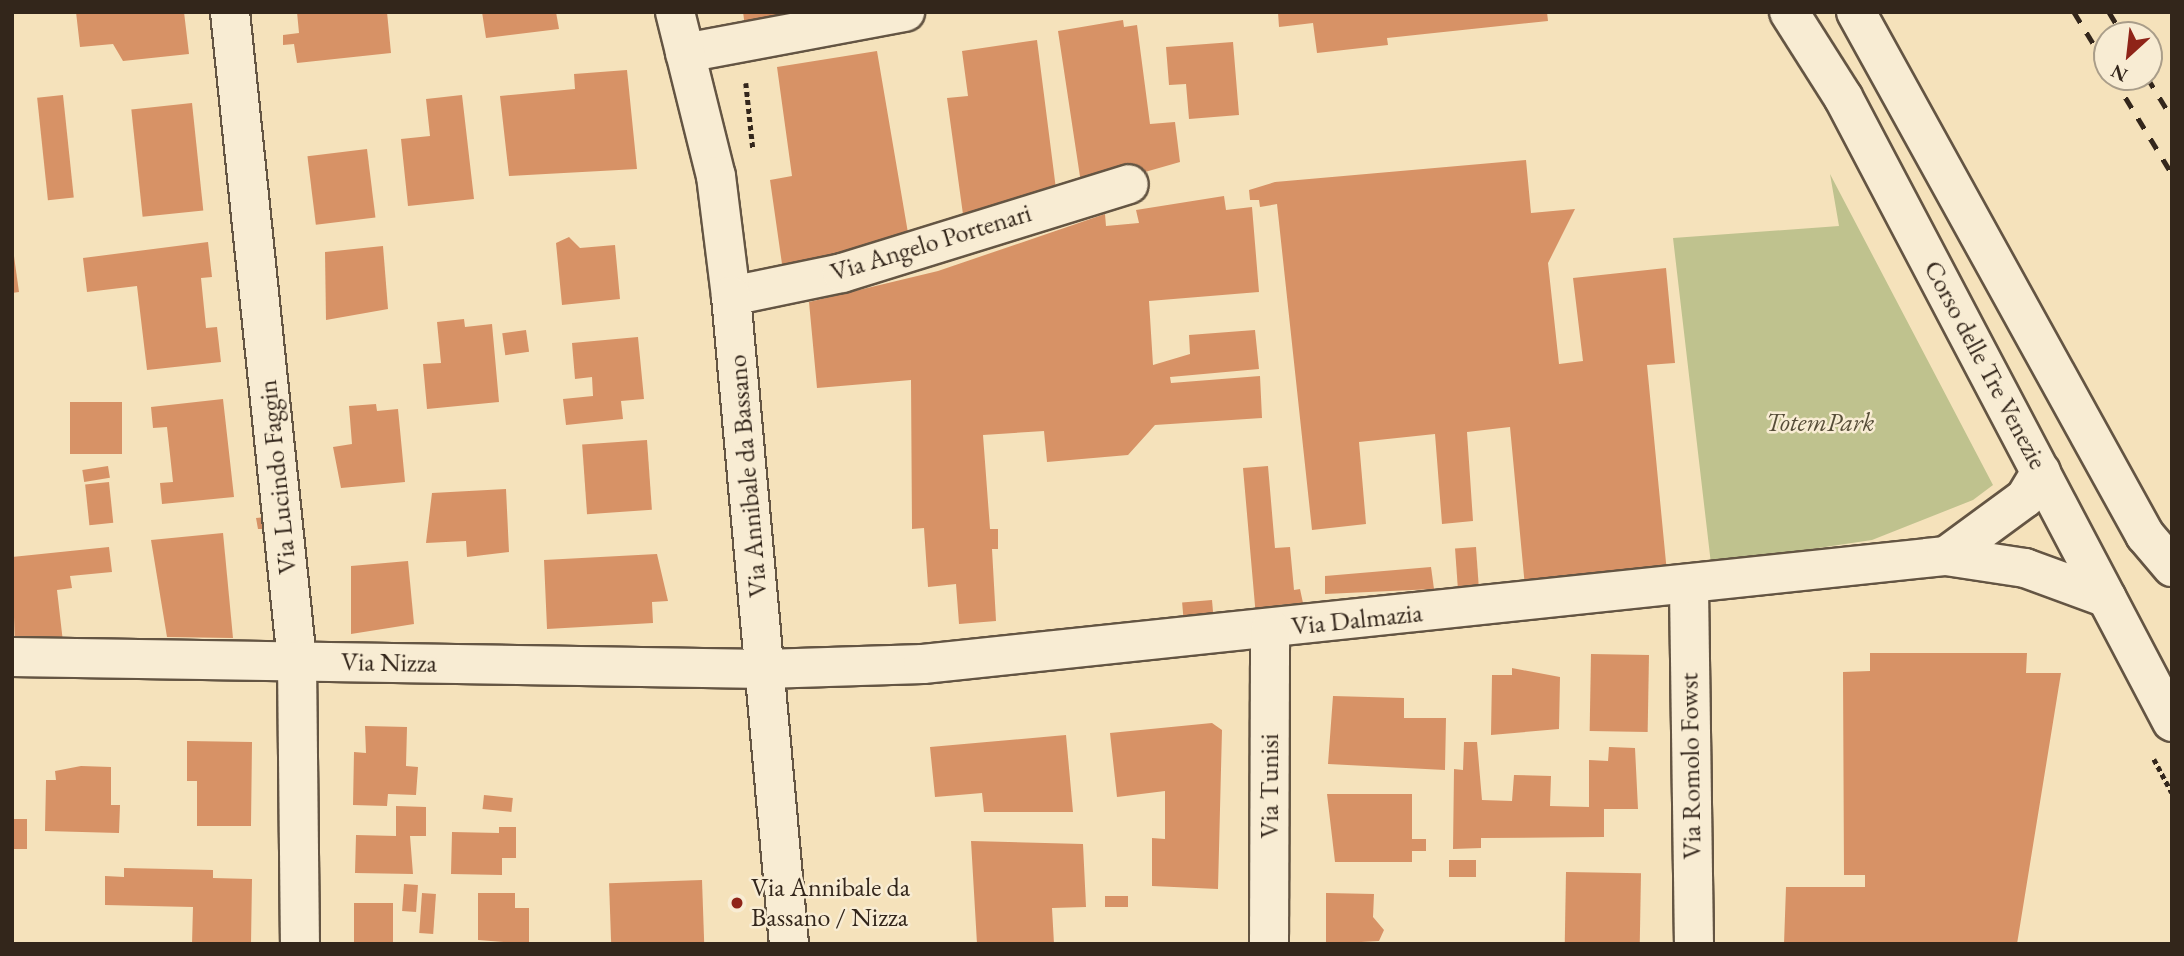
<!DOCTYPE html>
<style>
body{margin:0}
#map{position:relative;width:2184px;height:956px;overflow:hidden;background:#f5e2bb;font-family:"EB Garamond",serif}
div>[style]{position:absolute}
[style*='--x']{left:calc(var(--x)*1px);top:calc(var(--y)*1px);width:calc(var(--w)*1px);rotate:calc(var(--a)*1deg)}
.green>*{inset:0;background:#bfc28e}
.building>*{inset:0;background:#d79266;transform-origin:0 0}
.path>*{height:4.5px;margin-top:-2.25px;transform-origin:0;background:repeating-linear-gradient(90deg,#33261b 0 5px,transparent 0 8.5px)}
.roads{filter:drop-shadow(2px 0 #645543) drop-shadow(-2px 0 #645543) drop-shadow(0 2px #645543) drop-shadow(0 -2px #645543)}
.minor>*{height:38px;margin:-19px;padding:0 19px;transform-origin:19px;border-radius:19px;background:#f8ecd3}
.tertiary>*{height:38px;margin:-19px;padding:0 19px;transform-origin:19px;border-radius:19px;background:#f8ecd3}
.secondary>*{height:38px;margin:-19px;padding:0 19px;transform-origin:19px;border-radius:19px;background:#f8ecd3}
.rail>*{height:5px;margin-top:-2.5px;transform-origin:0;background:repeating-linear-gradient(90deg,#33261b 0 12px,transparent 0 24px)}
.dots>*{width:19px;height:19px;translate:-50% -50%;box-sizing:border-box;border:4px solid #f8ecd3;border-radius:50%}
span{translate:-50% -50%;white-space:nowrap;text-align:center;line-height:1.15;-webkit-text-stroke:5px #f8ecd3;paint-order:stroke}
.street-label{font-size:26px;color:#33261b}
.park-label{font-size:26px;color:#564d38;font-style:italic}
.poi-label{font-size:26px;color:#33261b}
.left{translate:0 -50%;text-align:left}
.frame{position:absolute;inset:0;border:14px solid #33261b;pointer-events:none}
.north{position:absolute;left:2093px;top:21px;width:70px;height:70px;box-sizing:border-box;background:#f8ecd3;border:2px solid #a99d89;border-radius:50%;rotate:207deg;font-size:19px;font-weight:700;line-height:28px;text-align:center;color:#33261b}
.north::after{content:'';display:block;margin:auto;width:24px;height:32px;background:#8f2418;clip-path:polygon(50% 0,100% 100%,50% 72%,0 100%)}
</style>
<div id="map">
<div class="green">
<i style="clip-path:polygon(1830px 174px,1993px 485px,1973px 500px,1872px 540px,1711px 564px,1673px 238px,1839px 226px)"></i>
</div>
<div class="building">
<i style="clip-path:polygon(76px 12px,184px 12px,189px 54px,123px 61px,113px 44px,80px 47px)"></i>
<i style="clip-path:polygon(297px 12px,387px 12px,391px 53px,297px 63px,294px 44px,283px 45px,283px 35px,299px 33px)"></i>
<i style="clip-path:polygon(482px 12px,556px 12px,559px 29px,486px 38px)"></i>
<i style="clip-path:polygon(743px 12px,873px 12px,746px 34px)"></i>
<i style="clip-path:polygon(1278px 12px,1547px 12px,1548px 21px,1387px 38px,1388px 45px,1317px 53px,1313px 23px,1279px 27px)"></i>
<i style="clip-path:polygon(1123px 20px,1124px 27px,1137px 25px,1150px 124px,1175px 122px,1180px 162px,1082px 190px,1058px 31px)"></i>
<i style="clip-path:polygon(1037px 40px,1057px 197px,965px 229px,947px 98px,968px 96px,962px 51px)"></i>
<i style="clip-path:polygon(1233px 42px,1239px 115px,1189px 119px,1186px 84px,1169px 85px,1166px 47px)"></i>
<i style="clip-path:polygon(877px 51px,908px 233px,954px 217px,959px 230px,784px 278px,770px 180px,792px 176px,777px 67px)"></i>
<i style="clip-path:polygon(627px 70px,637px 169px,509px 176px,500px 96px,575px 89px,574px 74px)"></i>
<i style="left:63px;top:95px;width:103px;height:26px;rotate:84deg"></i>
<i style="clip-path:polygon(462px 95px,474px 199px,408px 206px,401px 139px,430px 136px,426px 99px)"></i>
<i style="left:192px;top:103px;width:108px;height:61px;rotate:84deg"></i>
<i style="left:367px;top:149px;width:69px;height:60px;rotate:83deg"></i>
<i style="clip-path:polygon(1526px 160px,1531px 213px,1575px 209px,1548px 263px,1559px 364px,1583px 361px,1573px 278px,1666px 268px,1675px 363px,1647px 365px,1667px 573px,1525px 587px,1510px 427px,1467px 432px,1473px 521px,1442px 524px,1435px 434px,1359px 442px,1366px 524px,1312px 530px,1277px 204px,1260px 207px,1259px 200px,1250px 200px,1249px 190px,1275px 182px)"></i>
<i style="clip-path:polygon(1224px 196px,1226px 210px,1252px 207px,1259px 292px,1149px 301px,1153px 365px,1190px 354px,1189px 335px,1255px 330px,1259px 369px,1170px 377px,1171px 383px,1260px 376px,1262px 418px,1155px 425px,1128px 455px,1047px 462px,1044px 431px,983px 435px,990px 529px,998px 529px,998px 549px,992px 549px,996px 621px,959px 624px,956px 584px,928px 587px,924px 528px,912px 529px,911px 380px,817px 388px,809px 302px,938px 271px,1105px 214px,1106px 226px,1139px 223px,1136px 210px)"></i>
<i style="clip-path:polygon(569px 237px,580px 248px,615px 245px,620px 299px,562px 305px,556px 243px)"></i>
<i style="clip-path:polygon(12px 242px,19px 292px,12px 293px)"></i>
<i style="clip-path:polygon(208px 242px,212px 277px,201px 278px,206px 328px,217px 327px,221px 362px,147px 370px,137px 286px,87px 292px,83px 258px)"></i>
<i style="clip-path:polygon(383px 246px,388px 309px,326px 320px,325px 252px)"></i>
<i style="clip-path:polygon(464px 319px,465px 327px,492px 324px,499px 402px,427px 409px,423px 364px,441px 363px,437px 322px)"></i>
<i style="left:526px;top:330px;width:22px;height:24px;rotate:82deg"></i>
<i style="clip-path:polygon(638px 337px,644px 399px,621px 401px,623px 419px,566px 425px,563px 399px,593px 396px,592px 377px,575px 379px,572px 343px)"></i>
<i style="clip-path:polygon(223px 399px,234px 497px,162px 504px,160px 483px,173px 482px,167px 427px,153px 428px,151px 407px)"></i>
<i style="left:70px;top:402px;width:52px;height:52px"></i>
<i style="clip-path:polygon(376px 404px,377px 411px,398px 409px,405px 482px,341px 488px,333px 447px,352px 444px,349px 406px)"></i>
<i style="left:647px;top:440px;width:70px;height:65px;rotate:86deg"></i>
<i style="left:108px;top:466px;width:12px;height:26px;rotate:81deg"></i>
<i style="clip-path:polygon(1268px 466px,1275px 548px,1290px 547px,1294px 590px,1300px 589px,1303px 603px,1279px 605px,1280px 615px,1256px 617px,1243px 468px)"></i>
<i style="left:109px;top:482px;width:41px;height:24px;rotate:84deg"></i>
<i style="clip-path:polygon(506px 489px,509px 552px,467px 557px,466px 541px,426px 543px,432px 493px)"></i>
<i style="clip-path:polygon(266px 517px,267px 529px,258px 529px,256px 518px)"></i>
<i style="clip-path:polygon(223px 533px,233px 638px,167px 637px,151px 540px)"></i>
<i style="clip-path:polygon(109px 547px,112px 572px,70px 576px,72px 588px,57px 590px,63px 642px,15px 647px,12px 557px)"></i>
<i style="left:1476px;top:547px;width:39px;height:21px;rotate:86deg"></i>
<i style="clip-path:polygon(657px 554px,668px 601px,652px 602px,653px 623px,547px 629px,544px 560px)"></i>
<i style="clip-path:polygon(408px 561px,414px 624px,351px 634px,351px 566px)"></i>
<i style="clip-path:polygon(1431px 567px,1434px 589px,1325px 594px,1325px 576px)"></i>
<i style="left:1212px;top:600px;width:22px;height:30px;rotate:85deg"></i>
<i style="clip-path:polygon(1870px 653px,2027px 653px,2026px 673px,2061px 673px,2017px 944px,1784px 944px,1786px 887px,1865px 887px,1865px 875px,1844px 875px,1843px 672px,1870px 671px)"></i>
<i style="left:1591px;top:654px;width:58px;height:77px;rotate:1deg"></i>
<i style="clip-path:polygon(1512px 668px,1560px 677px,1559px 729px,1491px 735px,1492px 675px,1512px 675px)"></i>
<i style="clip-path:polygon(1333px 696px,1404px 698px,1404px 718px,1446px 718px,1445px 770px,1328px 764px)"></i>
<i style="clip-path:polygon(1212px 723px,1222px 730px,1218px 889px,1152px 886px,1152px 838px,1165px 839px,1165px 791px,1117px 797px,1110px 733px)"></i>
<i style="clip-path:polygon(365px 726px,407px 727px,406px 766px,418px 767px,416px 795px,388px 794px,387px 806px,353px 805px,354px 752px,366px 753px)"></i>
<i style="clip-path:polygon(1066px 735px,1073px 812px,984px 812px,982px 793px,935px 797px,930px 747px)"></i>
<i style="clip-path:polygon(187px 741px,252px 742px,251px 826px,197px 826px,197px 781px,187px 781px)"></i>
<i style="clip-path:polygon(1464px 742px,1477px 742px,1482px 800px,1512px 801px,1514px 775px,1551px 776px,1550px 806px,1589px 807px,1589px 760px,1608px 761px,1609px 747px,1635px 748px,1638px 809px,1604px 809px,1604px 837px,1481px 838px,1481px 848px,1453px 849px,1454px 769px,1463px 770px)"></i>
<i style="clip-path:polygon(81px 766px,111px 767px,111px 805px,120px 805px,119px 833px,45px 831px,46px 780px,56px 780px,55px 771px)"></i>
<i style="clip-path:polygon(1327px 794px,1412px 794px,1412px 839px,1426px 839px,1426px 851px,1412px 851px,1412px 862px,1335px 862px)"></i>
<i style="left:484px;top:795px;width:29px;height:14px;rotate:6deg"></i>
<i style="clip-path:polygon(396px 806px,426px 807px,426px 836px,410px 836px,413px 874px,355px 873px,356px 835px,396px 836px)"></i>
<i style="left:12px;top:819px;width:15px;height:30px"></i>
<i style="clip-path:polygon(499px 827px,516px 827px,516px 858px,502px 858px,502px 875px,451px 874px,452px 832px,499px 833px)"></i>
<i style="clip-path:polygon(971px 841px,1083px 844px,1086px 907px,1052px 908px,1054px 944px,977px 944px)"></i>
<i style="left:1449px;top:860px;width:27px;height:17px"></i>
<i style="clip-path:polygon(124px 868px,213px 870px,213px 878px,252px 879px,251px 944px,192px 944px,193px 907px,105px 905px,105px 876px,124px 877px)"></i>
<i style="left:1566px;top:872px;width:75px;height:72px;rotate:1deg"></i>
<i style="left:702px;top:880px;width:64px;height:93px;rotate:88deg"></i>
<i style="left:404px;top:884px;width:14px;height:27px;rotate:4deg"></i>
<i style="left:422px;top:893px;width:14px;height:40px;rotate:4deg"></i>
<i style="clip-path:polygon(478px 893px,515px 893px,515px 908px,529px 908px,529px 944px,478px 940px)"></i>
<i style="clip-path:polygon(1326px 893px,1374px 894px,1373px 917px,1384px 930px,1379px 941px,1326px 944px)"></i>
<i style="left:1105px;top:896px;width:23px;height:11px"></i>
<i style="left:354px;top:903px;width:39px;height:41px"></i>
</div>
<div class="path">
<i style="--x:746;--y:83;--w:65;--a:83.9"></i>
<i style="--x:2154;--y:759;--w:38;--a:62"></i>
</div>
<div class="roads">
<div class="minor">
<i style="--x:230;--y:12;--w:652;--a:84.11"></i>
<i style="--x:297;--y:661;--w:283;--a:89.4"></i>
<i style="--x:685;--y:53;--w:224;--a:-10.6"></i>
<i style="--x:731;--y:296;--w:113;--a:-11.7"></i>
<i style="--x:842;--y:273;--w:300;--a:-17.2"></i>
<i style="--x:1946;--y:556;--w:98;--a:-36.3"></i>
<i style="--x:2025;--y:498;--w:31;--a:-59"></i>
<i style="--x:1689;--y:588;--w:356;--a:89.2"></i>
<i style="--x:12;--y:657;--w:753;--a:0.91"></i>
<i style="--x:765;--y:669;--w:158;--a:-1.8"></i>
<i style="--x:923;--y:664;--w:1029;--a:-6.03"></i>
<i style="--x:1946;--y:556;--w:80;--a:8.6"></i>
<i style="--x:2025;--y:568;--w:87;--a:20.1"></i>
<i style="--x:1269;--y:944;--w:315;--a:-89.8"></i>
</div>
<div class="tertiary">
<i style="--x:675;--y:12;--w:169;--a:76"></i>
<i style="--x:716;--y:176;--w:121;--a:82.9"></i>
<i style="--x:731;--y:296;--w:651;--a:84.89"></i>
</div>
<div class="secondary">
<i style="--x:1789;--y:12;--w:101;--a:57.6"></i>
<i style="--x:1843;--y:97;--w:706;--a:62.24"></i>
<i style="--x:1856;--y:12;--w:598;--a:61.08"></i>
<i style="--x:2145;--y:535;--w:42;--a:49.8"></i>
</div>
</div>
<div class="rail">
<i style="--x:2074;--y:12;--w:63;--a:58.6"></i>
<i style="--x:2109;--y:12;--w:27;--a:59"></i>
<i style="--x:2113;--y:77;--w:114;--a:58.7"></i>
<i style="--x:2147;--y:77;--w:48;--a:58.6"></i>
</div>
<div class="dots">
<i style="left:737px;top:903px;background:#8f2418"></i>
</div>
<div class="street-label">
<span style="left:931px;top:243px;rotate:-17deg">Via Angelo Portenari</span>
<span style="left:1985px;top:365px;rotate:62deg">Corso delle Tre Venezie</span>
<span style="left:748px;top:476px;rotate:-95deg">Via Annibale da Bassano</span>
<span style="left:278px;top:477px;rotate:-96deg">Via Lucindo Faggin</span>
<span style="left:1357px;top:620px;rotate:-6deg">Via Dalmazia</span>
<span style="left:389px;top:663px;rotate:1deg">Via Nizza</span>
<span style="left:1691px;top:766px;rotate:-91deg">Via Romolo Fowst</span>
<span style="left:1270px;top:786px;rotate:-90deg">Via Tunisi</span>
</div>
<div class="park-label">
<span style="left:1820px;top:423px">TotemPark</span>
</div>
<div class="poi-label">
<span class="left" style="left:751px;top:903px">Via Annibale da<br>Bassano / Nizza</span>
</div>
<div class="frame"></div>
<div class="north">N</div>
</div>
